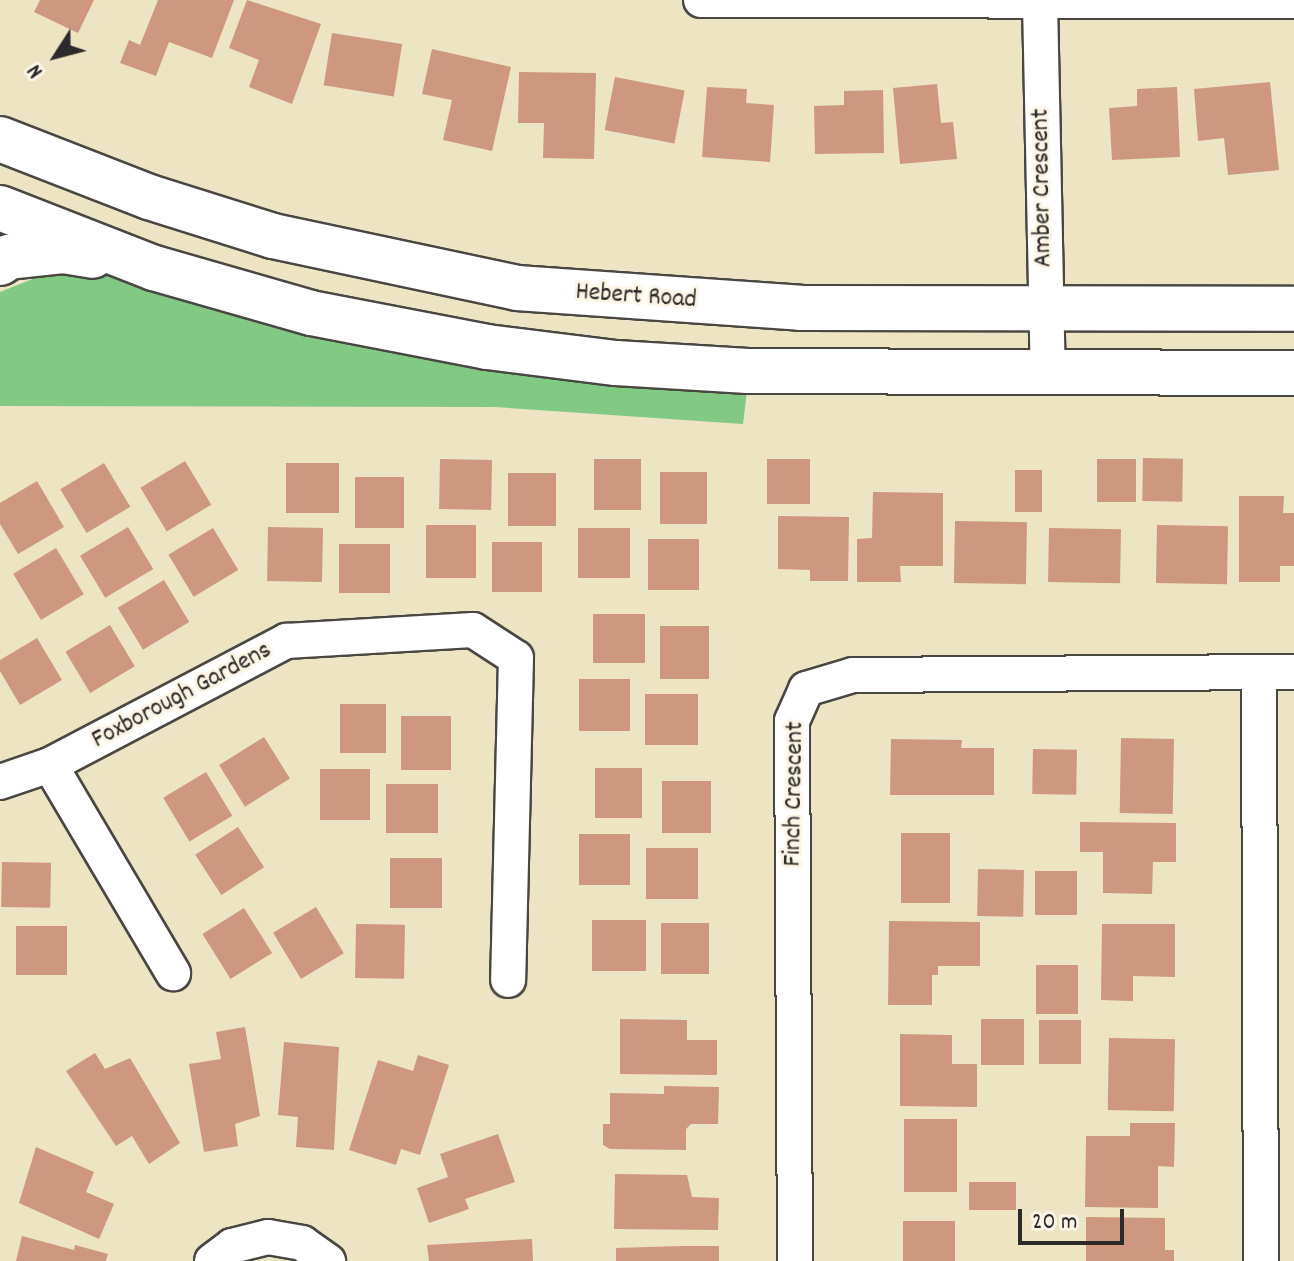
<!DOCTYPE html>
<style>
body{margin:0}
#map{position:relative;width:1294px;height:1261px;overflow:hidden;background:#ece4c3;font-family:Dekko,sans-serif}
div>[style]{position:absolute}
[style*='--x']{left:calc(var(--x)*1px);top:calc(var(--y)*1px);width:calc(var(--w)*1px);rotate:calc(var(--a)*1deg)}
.green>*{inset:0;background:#82c984}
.building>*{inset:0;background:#cd987f;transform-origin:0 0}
.roads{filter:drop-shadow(2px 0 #484742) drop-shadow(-2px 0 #484742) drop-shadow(0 2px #484742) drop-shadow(0 -2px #484742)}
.street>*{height:34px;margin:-17px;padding:0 17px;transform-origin:17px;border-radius:17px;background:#fff}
.secondary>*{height:44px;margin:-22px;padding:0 22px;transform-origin:22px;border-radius:22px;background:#fff}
span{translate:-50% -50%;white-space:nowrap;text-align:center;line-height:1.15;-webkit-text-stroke:6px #fcf5e5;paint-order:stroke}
.street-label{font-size:26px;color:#2b2b2b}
.north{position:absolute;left:16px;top:16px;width:80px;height:80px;-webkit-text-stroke:6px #fcf5e5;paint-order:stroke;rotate:234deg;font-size:22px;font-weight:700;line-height:32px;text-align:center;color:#2b2b2b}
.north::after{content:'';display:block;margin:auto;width:28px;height:36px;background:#2b2b2b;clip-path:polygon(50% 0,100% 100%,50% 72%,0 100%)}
.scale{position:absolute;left:1018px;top:1209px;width:106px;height:36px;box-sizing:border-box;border:4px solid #2b2b2b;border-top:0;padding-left:10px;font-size:24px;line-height:28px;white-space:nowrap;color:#2b2b2b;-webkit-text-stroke:6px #fcf5e5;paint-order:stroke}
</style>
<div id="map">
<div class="green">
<i style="clip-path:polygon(97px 269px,236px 315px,426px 358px,557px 378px,747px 391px,743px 424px,495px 407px,0 406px,0 292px,50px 272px)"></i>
</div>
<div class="building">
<i style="clip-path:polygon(40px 0,94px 0,78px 33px,34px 12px)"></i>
<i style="clip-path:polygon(158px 0,234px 0,212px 58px,169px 42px,156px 76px,120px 63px,129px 40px,140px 45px)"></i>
<i style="clip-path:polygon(247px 0,321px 24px,292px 104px,249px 87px,259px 60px,229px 48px)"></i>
<i style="left:332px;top:33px;width:71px;height:53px;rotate:9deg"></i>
<i style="clip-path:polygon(432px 49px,511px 67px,492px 151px,443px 140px,452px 100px,422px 94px)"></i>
<i style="clip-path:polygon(519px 72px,596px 73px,594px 159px,543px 158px,544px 123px,518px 123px)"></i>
<i style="left:615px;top:77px;width:71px;height:54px;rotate:11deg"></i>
<i style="clip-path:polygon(1270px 82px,1279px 170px,1228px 175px,1224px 138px,1198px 141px,1194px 89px)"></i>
<i style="clip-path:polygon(937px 84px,941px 123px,953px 122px,957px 159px,900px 164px,893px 88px)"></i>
<i style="clip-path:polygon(707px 87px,747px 89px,746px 103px,774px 105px,770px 162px,702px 157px)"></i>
<i style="clip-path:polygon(1177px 87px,1180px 157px,1112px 160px,1109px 108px,1137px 106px,1137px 89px)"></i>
<i style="clip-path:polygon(883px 90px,884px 153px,815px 154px,814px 106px,844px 105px,844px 91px)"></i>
<i style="left:1143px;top:458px;width:40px;height:43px;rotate:1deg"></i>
<i style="left:440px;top:459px;width:52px;height:50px;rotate:1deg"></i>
<i style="left:594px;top:459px;width:47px;height:51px"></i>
<i style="left:767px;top:459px;width:43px;height:45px"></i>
<i style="left:1097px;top:459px;width:39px;height:43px"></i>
<i style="left:185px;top:461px;width:51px;height:52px;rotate:59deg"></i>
<i style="left:104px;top:463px;width:51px;height:51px;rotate:59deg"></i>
<i style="left:286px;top:463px;width:53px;height:50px"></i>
<i style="left:1015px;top:470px;width:27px;height:42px"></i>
<i style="left:660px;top:472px;width:47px;height:52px"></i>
<i style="left:508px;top:473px;width:48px;height:53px"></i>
<i style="left:355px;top:477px;width:49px;height:51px"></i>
<i style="clip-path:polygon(37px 481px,64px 527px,18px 554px,0 524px,0 503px)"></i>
<i style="clip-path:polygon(873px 492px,943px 493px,943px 566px,900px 566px,901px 582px,857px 582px,857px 539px,872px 538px)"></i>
<i style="clip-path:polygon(1239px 496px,1284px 496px,1283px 513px,1294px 513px,1294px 566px,1280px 566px,1280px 582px,1239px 582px)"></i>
<i style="clip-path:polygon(778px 516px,849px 517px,848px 581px,810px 581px,810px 570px,778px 569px)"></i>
<i style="left:955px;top:521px;width:72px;height:62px;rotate:1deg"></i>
<i style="left:426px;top:525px;width:50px;height:53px"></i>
<i style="left:1157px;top:525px;width:71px;height:58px;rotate:1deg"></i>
<i style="left:128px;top:527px;width:49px;height:56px;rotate:59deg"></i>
<i style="left:268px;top:527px;width:55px;height:54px;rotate:1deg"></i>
<i style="left:213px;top:528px;width:49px;height:52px;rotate:59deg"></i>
<i style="left:630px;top:528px;width:50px;height:52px;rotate:90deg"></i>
<i style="left:1049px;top:528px;width:72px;height:54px;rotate:1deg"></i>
<i style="left:648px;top:539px;width:51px;height:51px"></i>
<i style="left:492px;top:542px;width:50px;height:50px"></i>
<i style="left:339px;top:544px;width:51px;height:49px"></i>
<i style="left:56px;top:548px;width:54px;height:50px;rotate:59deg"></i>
<i style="left:164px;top:580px;width:49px;height:54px;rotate:59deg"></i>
<i style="left:593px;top:614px;width:52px;height:49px"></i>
<i style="left:110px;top:625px;width:48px;height:52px;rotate:59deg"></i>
<i style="left:709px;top:626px;width:53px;height:49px;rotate:90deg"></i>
<i style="clip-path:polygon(37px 638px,62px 680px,20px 705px,0 671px,0 660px)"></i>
<i style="left:579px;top:679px;width:51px;height:52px"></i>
<i style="left:645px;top:694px;width:53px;height:51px"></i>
<i style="left:340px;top:704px;width:46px;height:49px"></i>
<i style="left:401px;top:716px;width:50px;height:54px"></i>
<i style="left:264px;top:737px;width:49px;height:53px;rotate:58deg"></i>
<i style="left:1121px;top:738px;width:53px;height:75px;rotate:1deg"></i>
<i style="clip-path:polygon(891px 739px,962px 740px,961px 748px,994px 748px,994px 795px,890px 795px)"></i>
<i style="left:1033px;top:749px;width:44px;height:45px;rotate:1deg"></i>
<i style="left:595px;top:768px;width:47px;height:50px"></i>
<i style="left:320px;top:769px;width:50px;height:51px"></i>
<i style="left:206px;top:772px;width:51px;height:50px;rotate:59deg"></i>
<i style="left:662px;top:781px;width:49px;height:52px"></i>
<i style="left:386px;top:784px;width:52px;height:49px"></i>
<i style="clip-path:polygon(1080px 822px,1176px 823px,1176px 862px,1153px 862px,1152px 894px,1103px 893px,1103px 852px,1080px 852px)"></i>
<i style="left:238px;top:827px;width:48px;height:51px;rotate:57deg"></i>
<i style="left:901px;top:833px;width:49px;height:70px"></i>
<i style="left:579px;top:834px;width:51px;height:51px"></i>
<i style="left:646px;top:848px;width:52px;height:51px"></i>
<i style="left:390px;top:858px;width:52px;height:50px"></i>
<i style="left:2px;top:862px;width:49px;height:45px;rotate:1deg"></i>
<i style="left:978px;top:869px;width:46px;height:47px;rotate:1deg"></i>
<i style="left:1035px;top:871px;width:42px;height:44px"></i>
<i style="left:316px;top:907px;width:54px;height:50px;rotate:59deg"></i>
<i style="left:244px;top:908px;width:53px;height:49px;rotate:58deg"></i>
<i style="left:592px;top:920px;width:54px;height:51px"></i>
<i style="clip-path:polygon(889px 921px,980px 922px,980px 966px,938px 966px,938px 975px,932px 975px,932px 1005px,888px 1005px)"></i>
<i style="left:661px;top:923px;width:48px;height:51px"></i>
<i style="left:356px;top:924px;width:49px;height:54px;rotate:1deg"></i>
<i style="clip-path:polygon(1102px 924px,1175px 924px,1175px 977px,1133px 976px,1133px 1001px,1101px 1000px)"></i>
<i style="left:16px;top:926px;width:51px;height:49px"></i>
<i style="left:1036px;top:965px;width:42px;height:49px"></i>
<i style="clip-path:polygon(620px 1019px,687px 1020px,687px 1040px,717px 1040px,717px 1075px,620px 1074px)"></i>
<i style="left:981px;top:1019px;width:43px;height:46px"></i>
<i style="left:1039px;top:1020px;width:42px;height:44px"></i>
<i style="clip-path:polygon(245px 1027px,260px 1116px,235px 1124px,238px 1146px,204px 1152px,189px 1064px,221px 1059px,216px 1032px)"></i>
<i style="clip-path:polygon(900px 1034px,952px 1035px,952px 1064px,977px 1064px,977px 1107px,900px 1106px)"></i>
<i style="left:1109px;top:1038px;width:66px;height:72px;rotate:1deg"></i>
<i style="clip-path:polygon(284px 1042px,339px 1047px,334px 1150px,296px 1147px,298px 1117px,278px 1115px)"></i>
<i style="clip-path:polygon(95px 1053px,105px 1069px,130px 1058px,180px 1143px,149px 1164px,132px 1136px,116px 1146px,66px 1071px)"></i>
<i style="clip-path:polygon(418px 1055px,449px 1065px,420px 1155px,401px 1149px,396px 1165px,349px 1150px,378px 1060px,413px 1071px)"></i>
<i style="clip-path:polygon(664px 1086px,719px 1087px,718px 1124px,691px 1124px,686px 1129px,686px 1150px,610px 1149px,603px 1145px,603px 1124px,610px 1124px,610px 1093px,664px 1094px)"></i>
<i style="left:957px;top:1119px;width:73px;height:53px;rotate:90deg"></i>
<i style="clip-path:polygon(1130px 1123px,1175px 1123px,1174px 1167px,1158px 1166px,1158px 1208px,1085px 1207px,1086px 1136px,1130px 1136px)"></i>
<i style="clip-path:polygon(498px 1134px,515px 1182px,465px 1199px,469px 1209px,429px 1223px,417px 1188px,448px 1177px,440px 1154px)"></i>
<i style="clip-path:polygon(36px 1147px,94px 1172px,86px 1192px,114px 1204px,99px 1239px,19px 1203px)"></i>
<i style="clip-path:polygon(615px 1174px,687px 1175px,692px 1197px,719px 1198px,718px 1230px,614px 1229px)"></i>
<i style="left:969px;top:1182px;width:47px;height:28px"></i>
<i style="clip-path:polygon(1086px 1217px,1165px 1218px,1165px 1250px,1174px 1250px,1174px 1261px,1086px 1261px)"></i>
<i style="left:903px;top:1221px;width:52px;height:40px"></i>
<i style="clip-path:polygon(22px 1236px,74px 1250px,75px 1245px,108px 1254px,106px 1261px,16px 1261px)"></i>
<i style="clip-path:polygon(532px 1239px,533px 1261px,429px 1261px,427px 1245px)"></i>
<i style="clip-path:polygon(681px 1246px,719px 1246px,719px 1261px,616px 1261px,616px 1248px)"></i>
</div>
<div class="roads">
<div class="street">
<i style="--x:701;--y:0;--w:593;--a:0.1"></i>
<i style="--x:1040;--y:2;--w:371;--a:88.8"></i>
<i style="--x:1259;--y:672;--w:589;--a:89.81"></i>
<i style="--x:50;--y:765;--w:242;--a:59.4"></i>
<i style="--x:0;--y:782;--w:53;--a:-18.8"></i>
<i style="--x:50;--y:765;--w:267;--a:-27.7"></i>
<i style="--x:286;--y:641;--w:187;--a:-3.4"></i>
<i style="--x:473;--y:630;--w:51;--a:33.1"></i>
<i style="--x:516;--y:658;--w:322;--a:91.4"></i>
<i style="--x:212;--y:1261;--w:25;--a:-37"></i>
<i style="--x:232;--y:1246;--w:37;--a:-14"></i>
<i style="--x:268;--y:1237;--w:35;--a:10"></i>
<i style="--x:302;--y:1243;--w:32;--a:35"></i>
<i style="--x:795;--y:1261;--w:540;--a:-90.32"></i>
<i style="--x:792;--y:721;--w:35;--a:-66"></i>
<i style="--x:806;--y:689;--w:49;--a:-16.6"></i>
<i style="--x:853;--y:675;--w:441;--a:-0.4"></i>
</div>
<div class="secondary">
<i style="--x:0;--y:139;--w:160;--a:21.3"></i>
<i style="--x:149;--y:197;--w:130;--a:17.5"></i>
<i style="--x:273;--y:236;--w:249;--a:12"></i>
<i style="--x:517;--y:288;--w:284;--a:4"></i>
<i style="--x:800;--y:308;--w:494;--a:0.1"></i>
<i style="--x:0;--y:208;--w:165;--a:21.3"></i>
<i style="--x:154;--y:268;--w:163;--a:16"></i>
<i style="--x:311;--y:313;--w:179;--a:10.9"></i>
<i style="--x:487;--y:347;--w:130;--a:7.1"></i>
<i style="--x:616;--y:363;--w:132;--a:3.5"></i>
<i style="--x:748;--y:371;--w:546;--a:0.21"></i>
<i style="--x:0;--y:263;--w:11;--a:-34"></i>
<i style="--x:9;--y:257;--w:54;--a:-6.3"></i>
<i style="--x:63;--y:251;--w:30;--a:9"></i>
</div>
</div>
<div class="street-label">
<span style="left:1043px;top:188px;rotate:-91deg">Amber Crescent</span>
<span style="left:636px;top:297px;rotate:4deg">Hebert Road</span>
<span style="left:182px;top:696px;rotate:-28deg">Foxborough Gardens</span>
<span style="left:795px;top:794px;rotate:-89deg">Finch Crescent</span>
</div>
<div class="north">N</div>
<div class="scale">20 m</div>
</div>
